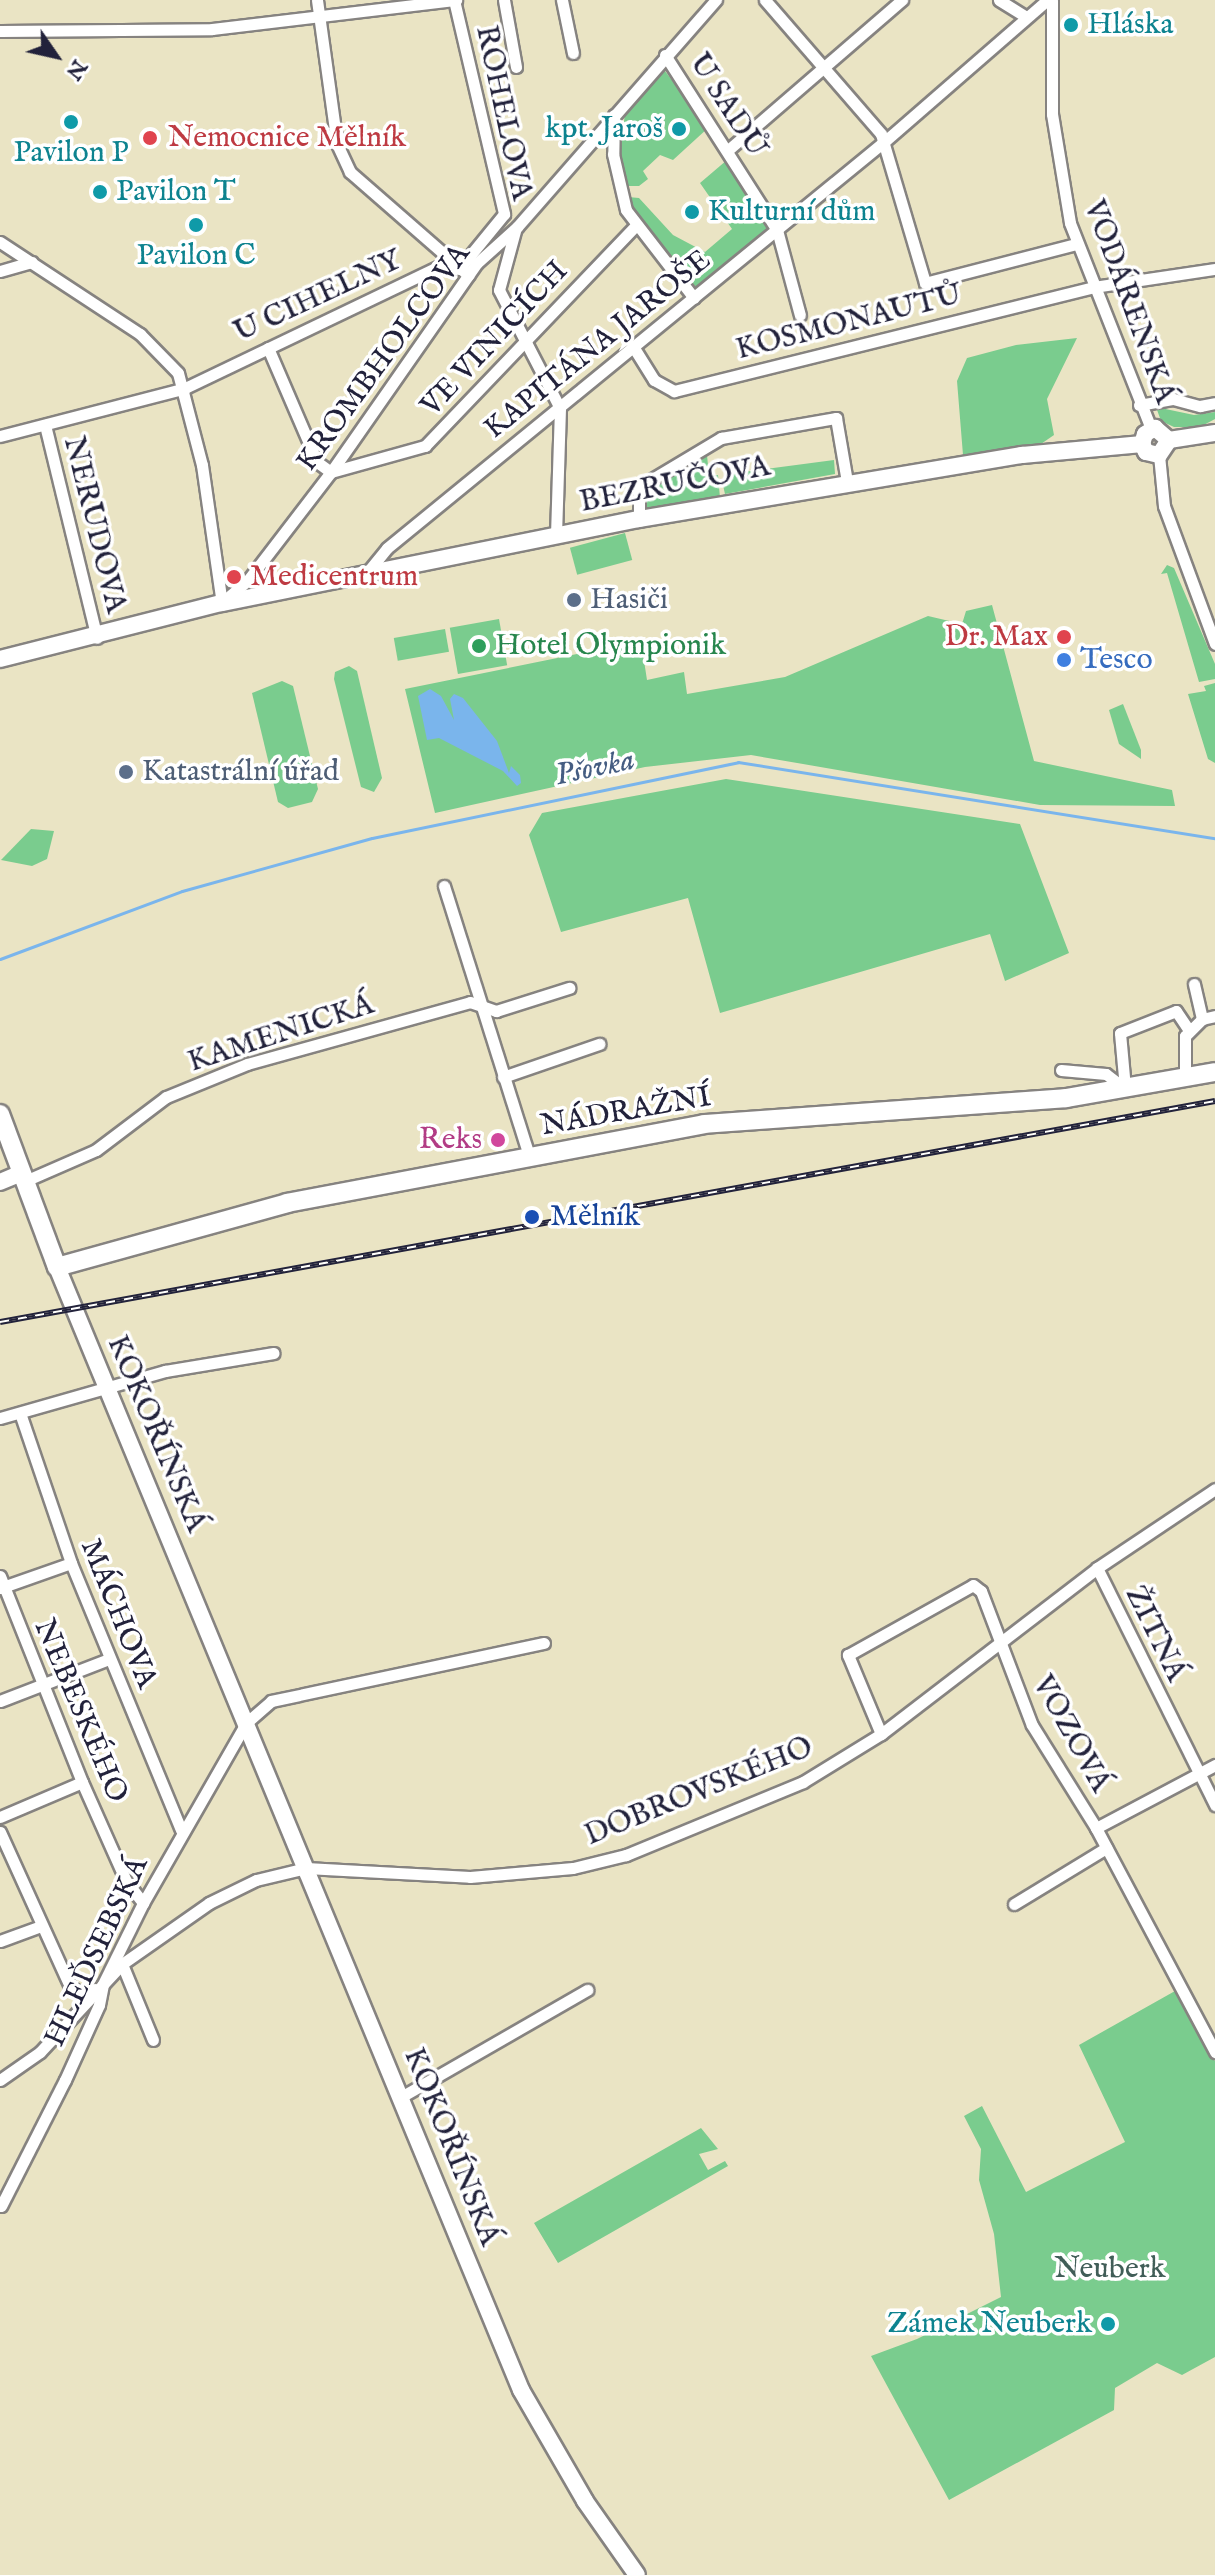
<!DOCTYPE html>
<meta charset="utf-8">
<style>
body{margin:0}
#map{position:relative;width:1215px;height:2575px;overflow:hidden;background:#eae4c4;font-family:"IM FELL English",serif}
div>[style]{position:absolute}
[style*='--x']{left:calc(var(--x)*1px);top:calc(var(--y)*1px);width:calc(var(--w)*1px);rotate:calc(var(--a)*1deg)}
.green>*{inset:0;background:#7acc8e;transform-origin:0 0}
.water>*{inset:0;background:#7ab5ec}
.stream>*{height:3px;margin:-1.5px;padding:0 1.5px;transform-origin:1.5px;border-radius:1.5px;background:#7ab5ec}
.roads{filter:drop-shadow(2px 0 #868380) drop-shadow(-2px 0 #868380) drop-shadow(0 2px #868380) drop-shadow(0 -2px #868380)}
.street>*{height:11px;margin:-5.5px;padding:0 5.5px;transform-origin:5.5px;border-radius:5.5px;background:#fff}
.secondary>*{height:16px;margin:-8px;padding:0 8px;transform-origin:8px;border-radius:8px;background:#fff}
.primary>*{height:18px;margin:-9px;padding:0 9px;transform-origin:9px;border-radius:9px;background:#fff}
.rail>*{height:6px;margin-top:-3px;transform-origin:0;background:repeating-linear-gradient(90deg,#fff 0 9px,#22223b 0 18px);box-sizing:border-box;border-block:2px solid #22223b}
.dots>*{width:22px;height:22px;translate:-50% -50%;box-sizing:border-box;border:4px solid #fff;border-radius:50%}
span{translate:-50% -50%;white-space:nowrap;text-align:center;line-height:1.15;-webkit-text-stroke:7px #fff;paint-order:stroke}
.culture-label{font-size:30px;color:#0d838f}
.left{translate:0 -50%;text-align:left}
.right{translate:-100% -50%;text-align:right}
.street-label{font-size:30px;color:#22223b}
.health-label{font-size:30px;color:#be3a42}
.service-label{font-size:30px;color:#4e5e75}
.leisure-label{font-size:30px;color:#27864d}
.shop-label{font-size:30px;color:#366cbe}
.hotel-label{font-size:30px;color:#b23c85}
.transit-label{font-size:30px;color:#164399}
.park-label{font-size:30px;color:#415e58}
.water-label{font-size:32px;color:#455d82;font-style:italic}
.north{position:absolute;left:16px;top:16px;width:80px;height:80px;-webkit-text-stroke:6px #fff;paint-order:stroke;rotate:124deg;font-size:22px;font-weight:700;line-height:32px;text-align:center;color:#22223b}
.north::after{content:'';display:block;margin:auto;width:28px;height:36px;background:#22223b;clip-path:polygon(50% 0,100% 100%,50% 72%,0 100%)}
</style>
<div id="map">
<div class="green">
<i style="clip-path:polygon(665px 71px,708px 128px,673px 160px,660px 155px,643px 171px,648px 179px,639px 186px,626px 186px,620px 155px,625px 113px)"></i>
<i style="clip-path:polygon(727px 160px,767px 229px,696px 287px,642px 227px,628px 197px,639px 198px,673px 235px,705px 252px,732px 229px,700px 183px)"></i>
<i style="clip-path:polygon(1077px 338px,1047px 399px,1054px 435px,1038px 446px,963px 455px,957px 381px,967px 358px,1016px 345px)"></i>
<i style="clip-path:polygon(1156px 407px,1194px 415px,1215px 412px,1215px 419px,1200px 427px,1174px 427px,1161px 421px)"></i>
<i style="clip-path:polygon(707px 455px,709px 476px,718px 475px,720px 498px,644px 511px,642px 494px)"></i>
<i style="clip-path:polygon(834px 460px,835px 474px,725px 494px,722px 481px,728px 474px)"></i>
<i style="left:625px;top:533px;width:28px;height:57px;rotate:75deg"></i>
<i style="clip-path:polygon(1167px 565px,1174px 568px,1215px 664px,1215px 679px,1199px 682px,1167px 573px,1161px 574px)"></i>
<i style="clip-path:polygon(992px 605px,1034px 761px,1172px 790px,1175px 806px,1040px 805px,751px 755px,645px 767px,435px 813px,405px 689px,641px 641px,647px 680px,684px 672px,687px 694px,785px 677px,928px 616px,962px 624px,966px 611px)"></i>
<i style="left:499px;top:619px;width:47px;height:50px;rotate:80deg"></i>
<i style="left:445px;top:629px;width:23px;height:52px;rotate:80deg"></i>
<i style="clip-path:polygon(349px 666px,357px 671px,382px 778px,374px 792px,361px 787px,334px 679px,335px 672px)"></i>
<i style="clip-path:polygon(282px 681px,293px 686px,318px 789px,312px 802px,288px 808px,278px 802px,252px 693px)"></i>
<i style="clip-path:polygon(1215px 683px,1215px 763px,1208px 759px,1188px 694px,1206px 691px,1204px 686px)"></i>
<i style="clip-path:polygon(1123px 704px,1141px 750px,1141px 759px,1119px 744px,1109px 710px)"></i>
<i style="clip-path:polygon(726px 779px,1020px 824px,1069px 953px,1005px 981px,990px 934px,720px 1013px,688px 898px,561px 932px,529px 835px,542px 813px)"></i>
<i style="clip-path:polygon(31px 829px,54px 831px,47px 859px,32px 866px,1px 860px)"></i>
<i style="clip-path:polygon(1175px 1991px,1215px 2061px,1215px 2357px,1182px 2375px,1157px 2363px,1115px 2388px,1114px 2410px,949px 2500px,871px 2356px,917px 2339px,1001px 2297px,994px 2234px,979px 2180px,981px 2149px,964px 2116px,982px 2106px,1026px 2192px,1125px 2142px,1079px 2045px)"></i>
<i style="clip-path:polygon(701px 2128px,718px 2149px,699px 2154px,708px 2170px,725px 2161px,728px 2166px,558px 2263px,534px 2223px)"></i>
</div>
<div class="water">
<i style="clip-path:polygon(430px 689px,441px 696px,454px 720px,450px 699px,454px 694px,463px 698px,497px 741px,509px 773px,511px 766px,520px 775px,521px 783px,517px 786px,503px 771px,439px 738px,427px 740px,418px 696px)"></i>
</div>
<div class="stream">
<i style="--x:0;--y:959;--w:194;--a:-20.5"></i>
<i style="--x:182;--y:891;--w:197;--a:-15.6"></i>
<i style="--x:372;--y:838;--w:374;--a:-11.7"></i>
<i style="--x:738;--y:762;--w:483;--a:9.1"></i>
</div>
<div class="roads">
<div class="street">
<i style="--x:317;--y:0;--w:145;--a:82.1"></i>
<i style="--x:337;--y:144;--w:31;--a:65"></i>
<i style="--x:350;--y:172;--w:157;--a:41.1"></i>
<i style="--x:454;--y:0;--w:220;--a:76.8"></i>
<i style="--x:504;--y:214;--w:71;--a:129.3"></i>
<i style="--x:504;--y:0;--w:68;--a:79.8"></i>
<i style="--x:562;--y:0;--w:54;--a:78.3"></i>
<i style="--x:765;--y:0;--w:177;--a:49.1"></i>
<i style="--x:881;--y:134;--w:155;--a:73.5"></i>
<i style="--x:925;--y:283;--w:156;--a:-14.5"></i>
<i style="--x:999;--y:0;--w:31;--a:32"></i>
<i style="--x:1052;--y:0;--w:114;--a:90"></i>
<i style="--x:1052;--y:114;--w:110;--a:80.6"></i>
<i style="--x:1070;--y:223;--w:221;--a:68.5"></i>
<i style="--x:0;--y:31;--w:212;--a:-0.5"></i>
<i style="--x:212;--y:29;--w:246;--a:-6.8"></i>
<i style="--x:665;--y:55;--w:208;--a:57.4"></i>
<i style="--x:777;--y:230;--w:88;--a:74.9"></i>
<i style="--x:614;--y:115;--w:39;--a:91"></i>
<i style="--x:613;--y:154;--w:57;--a:76.9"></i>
<i style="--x:626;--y:210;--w:111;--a:52.3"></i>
<i style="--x:728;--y:150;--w:230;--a:-40.8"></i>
<i style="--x:515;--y:231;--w:61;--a:105.2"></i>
<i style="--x:499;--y:290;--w:133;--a:62.7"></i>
<i style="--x:560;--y:408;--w:128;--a:91.8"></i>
<i style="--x:0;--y:242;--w:168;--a:33.3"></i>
<i style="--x:140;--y:334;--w:54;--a:45.7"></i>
<i style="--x:178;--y:373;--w:95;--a:75.4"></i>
<i style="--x:202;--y:465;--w:139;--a:81.8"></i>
<i style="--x:0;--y:271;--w:33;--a:-16"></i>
<i style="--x:268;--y:348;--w:124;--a:66.7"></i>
<i style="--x:317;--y:462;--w:17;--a:36"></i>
<i style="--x:331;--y:472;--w:98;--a:-15.5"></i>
<i style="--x:425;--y:446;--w:303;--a:-46.3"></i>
<i style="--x:634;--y:348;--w:38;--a:58"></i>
<i style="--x:654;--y:380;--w:23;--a:29"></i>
<i style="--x:674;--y:391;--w:433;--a:-13.9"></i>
<i style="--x:1094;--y:287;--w:122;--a:-8.5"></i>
<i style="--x:1139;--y:405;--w:35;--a:-10"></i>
<i style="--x:1173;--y:399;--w:28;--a:15"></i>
<i style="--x:1200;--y:406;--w:15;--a:-11"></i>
<i style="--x:45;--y:425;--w:219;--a:76.3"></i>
<i style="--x:0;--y:436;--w:191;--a:-14.5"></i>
<i style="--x:185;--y:388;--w:296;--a:-25.6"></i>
<i style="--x:1159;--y:455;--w:51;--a:84.4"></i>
<i style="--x:1164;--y:506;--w:147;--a:69.7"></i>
<i style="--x:639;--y:519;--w:32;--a:-90"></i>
<i style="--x:639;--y:487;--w:96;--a:-30.9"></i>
<i style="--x:721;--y:438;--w:117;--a:-9.9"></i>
<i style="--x:836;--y:418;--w:65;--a:80.2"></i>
<i style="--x:366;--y:574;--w:33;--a:-51"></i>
<i style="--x:387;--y:548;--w:643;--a:-39.26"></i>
<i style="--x:885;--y:141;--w:215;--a:-41"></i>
<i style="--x:225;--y:600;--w:30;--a:-41"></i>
<i style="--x:248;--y:580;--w:136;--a:-52.5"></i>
<i style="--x:331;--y:472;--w:255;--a:-55.1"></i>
<i style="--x:477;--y:263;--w:54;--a:-42"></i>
<i style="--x:517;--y:227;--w:302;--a:-48.8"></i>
<i style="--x:444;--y:886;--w:286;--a:72.5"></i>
<i style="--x:1194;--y:984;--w:36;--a:77"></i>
<i style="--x:1061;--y:1070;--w:45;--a:5.1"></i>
<i style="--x:1106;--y:1074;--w:23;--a:38"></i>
<i style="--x:503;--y:1077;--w:102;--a:-19"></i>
<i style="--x:1185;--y:1078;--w:42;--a:-90"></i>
<i style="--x:1185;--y:1036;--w:24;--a:-45"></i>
<i style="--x:1202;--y:1019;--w:13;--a:-13"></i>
<i style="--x:1125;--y:1088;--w:55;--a:-95.2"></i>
<i style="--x:1120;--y:1033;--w:60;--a:-21.4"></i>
<i style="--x:1176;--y:1011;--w:23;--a:56"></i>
<i style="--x:25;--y:1181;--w:77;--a:-23.6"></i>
<i style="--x:96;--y:1150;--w:88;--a:-37.1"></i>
<i style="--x:166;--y:1097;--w:87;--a:-22.2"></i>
<i style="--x:247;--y:1064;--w:231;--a:-15.5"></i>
<i style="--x:470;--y:1002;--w:28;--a:19"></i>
<i style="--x:496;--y:1011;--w:77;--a:-17.5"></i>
<i style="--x:20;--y:1413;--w:158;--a:71.2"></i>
<i style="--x:71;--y:1563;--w:289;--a:67.6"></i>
<i style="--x:0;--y:1418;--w:172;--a:-15.9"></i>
<i style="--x:165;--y:1371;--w:110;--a:-9.4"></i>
<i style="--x:1097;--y:1568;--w:265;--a:63.5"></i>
<i style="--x:0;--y:1576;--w:222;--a:68.3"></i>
<i style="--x:82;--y:1782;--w:108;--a:66"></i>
<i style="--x:126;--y:1881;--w:28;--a:52"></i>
<i style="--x:0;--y:1588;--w:75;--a:-19.4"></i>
<i style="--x:0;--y:1701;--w:117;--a:-21.1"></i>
<i style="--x:881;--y:1734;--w:86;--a:-112.7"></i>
<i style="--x:848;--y:1655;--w:143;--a:-29.2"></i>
<i style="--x:973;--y:1585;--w:10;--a:37"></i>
<i style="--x:981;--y:1591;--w:143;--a:69.2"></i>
<i style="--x:1032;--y:1725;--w:121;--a:58.1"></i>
<i style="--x:1096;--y:1828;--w:254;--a:62"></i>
<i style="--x:0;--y:1817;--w:89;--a:-23.1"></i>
<i style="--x:1096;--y:1828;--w:135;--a:-27.9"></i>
<i style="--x:0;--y:1832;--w:169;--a:65.6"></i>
<i style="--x:70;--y:1986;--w:15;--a:37"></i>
<i style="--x:82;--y:1995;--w:14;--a:-25"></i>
<i style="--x:1014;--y:1904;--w:108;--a:-31.3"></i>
<i style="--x:0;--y:1941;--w:44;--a:-20.1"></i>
<i style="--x:122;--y:1964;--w:82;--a:67.8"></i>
<i style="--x:0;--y:2080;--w:49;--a:-35"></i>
<i style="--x:40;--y:2052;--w:120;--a:-47"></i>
<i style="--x:122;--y:1964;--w:106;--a:-35"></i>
<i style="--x:209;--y:1903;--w:52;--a:-26.1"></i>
<i style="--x:256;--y:1880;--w:51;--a:-13.5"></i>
<i style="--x:306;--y:1868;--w:164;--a:3.1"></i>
<i style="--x:470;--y:1877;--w:103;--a:-5"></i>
<i style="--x:573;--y:1868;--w:55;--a:-13.8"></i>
<i style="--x:626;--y:1855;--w:191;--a:-22.4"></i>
<i style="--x:803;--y:1782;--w:92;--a:-31.6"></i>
<i style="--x:881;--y:1734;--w:272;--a:-37.5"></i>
<i style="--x:1097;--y:1568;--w:142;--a:-33.8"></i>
<i style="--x:401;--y:2097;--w:215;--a:-29.9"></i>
<i style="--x:1;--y:2206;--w:141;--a:-63.1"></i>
<i style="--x:65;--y:2080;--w:82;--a:-65.6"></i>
<i style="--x:99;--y:2005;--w:21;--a:-79"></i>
<i style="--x:103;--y:1984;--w:90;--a:-63.7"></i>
<i style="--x:143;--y:1903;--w:207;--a:-60.2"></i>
<i style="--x:246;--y:1723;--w:33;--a:-41"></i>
<i style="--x:271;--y:1701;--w:279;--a:-12"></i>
</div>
<div class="secondary">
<i style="--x:1169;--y:440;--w:47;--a:-8.7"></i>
<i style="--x:1142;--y:444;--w:10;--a:-73"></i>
<i style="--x:1145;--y:434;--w:12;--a:-31"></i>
<i style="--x:1155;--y:428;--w:18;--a:41"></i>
<i style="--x:1142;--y:444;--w:9;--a:63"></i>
<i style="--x:1146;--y:452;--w:13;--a:13"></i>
<i style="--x:1159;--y:455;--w:18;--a:-56"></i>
<i style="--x:0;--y:659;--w:229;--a:-14.2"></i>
<i style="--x:222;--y:603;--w:425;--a:-11.4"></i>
<i style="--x:639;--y:519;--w:388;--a:-9.5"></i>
<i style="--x:1022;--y:455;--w:121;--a:-5.2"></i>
<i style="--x:0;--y:1182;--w:23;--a:-23"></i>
<i style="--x:57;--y:1267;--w:1215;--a:67.55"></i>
<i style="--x:521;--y:2390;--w:128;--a:60"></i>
<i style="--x:585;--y:2501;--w:90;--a:54.9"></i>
</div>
<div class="primary">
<i style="--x:0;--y:1114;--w:163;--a:69.6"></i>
<i style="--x:57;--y:1267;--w:239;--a:-15.5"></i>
<i style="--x:287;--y:1203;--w:424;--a:-10.7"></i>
<i style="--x:704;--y:1124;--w:363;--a:-4.1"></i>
<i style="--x:1066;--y:1098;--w:151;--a:-9.9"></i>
</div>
</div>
<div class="rail">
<i style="--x:0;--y:1322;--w:1235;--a:-10.31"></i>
</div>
<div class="dots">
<i style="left:1071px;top:25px;background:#0f9aa8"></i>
<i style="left:71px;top:122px;background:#0f9aa8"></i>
<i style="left:679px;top:129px;background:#0f9aa8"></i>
<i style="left:150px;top:138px;background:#e0444e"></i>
<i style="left:100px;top:192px;background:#0f9aa8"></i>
<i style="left:692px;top:212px;background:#0f9aa8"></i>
<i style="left:196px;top:225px;background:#0f9aa8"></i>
<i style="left:234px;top:577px;background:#e0444e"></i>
<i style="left:574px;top:600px;background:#5c6f8a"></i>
<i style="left:1064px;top:637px;background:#e0444e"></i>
<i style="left:479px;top:646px;background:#2e9e5b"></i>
<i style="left:1064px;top:660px;background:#3f7fe0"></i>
<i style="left:126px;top:772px;background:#5c6f8a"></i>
<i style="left:498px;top:1140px;background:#d1479c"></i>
<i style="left:532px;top:1217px;background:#1a4fb4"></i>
<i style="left:1108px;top:2324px;background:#0f9aa8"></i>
</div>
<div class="culture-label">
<span class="left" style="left:1087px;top:25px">Hláska</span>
<span class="right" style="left:663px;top:129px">kpt. Jaroš</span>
<span style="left:71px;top:153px">Pavilon P</span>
<span class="left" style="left:116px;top:192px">Pavilon T</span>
<span class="left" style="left:708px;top:212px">Kulturní dům</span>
<span style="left:196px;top:256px">Pavilon C</span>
<span class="right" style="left:1092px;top:2324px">Zámek Neuberk</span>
</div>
<div class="street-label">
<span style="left:727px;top:106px;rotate:57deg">U SADŮ</span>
<span style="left:503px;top:113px;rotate:78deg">ROHELOVA</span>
<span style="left:318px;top:297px;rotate:-25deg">U CIHELNY</span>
<span style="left:1129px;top:302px;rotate:70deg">VODÁRENSKÁ</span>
<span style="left:849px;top:323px;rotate:-14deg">KOSMONAUTŮ</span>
<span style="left:495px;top:339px;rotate:-47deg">VE VINICÍCH</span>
<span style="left:598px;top:345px;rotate:-39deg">KAPITÁNA JAROŠE</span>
<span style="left:384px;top:358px;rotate:-54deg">KROMBHOLCOVA</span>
<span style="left:675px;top:485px;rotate:-11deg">BEZRUČOVA</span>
<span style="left:94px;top:525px;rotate:76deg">NERUDOVA</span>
<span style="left:281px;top:1034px;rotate:-18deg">KAMENICKÁ</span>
<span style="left:626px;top:1112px;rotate:-10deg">NÁDRAŽNÍ</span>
<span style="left:156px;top:1434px;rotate:67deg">KOKOŘÍNSKÁ</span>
<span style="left:118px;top:1614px;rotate:68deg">MÁCHOVA</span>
<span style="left:1155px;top:1634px;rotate:64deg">ŽITNÁ</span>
<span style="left:80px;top:1711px;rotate:67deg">NEBESKÉHO</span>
<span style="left:1071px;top:1734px;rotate:61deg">VOZOVÁ</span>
<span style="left:699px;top:1792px;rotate:-22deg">DOBROVSKÉHO</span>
<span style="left:97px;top:1952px;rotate:-65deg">HLEĎSEBSKÁ</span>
<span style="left:451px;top:2147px;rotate:68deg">KOKOŘÍNSKÁ</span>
</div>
<div class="health-label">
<span class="left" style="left:168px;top:138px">Nemocnice Mělník</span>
<span class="left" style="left:250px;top:577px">Medicentrum</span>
<span class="right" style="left:1048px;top:637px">Dr. Max</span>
</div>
<div class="service-label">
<span class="left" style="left:590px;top:600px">Hasiči</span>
<span class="left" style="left:142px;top:772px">Katastrální úřad</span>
</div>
<div class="leisure-label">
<span class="left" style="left:495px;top:646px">Hotel Olympionik</span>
</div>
<div class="shop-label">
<span class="left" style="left:1080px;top:660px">Tesco</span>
</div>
<div class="hotel-label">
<span class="right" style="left:482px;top:1140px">Reks</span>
</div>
<div class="transit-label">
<span class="left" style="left:550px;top:1217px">Mělník</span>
</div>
<div class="park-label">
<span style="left:1110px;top:2269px">Neuberk</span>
</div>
<div class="water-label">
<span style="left:595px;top:769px;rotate:-12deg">Pšovka</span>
</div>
<div class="north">N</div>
</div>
